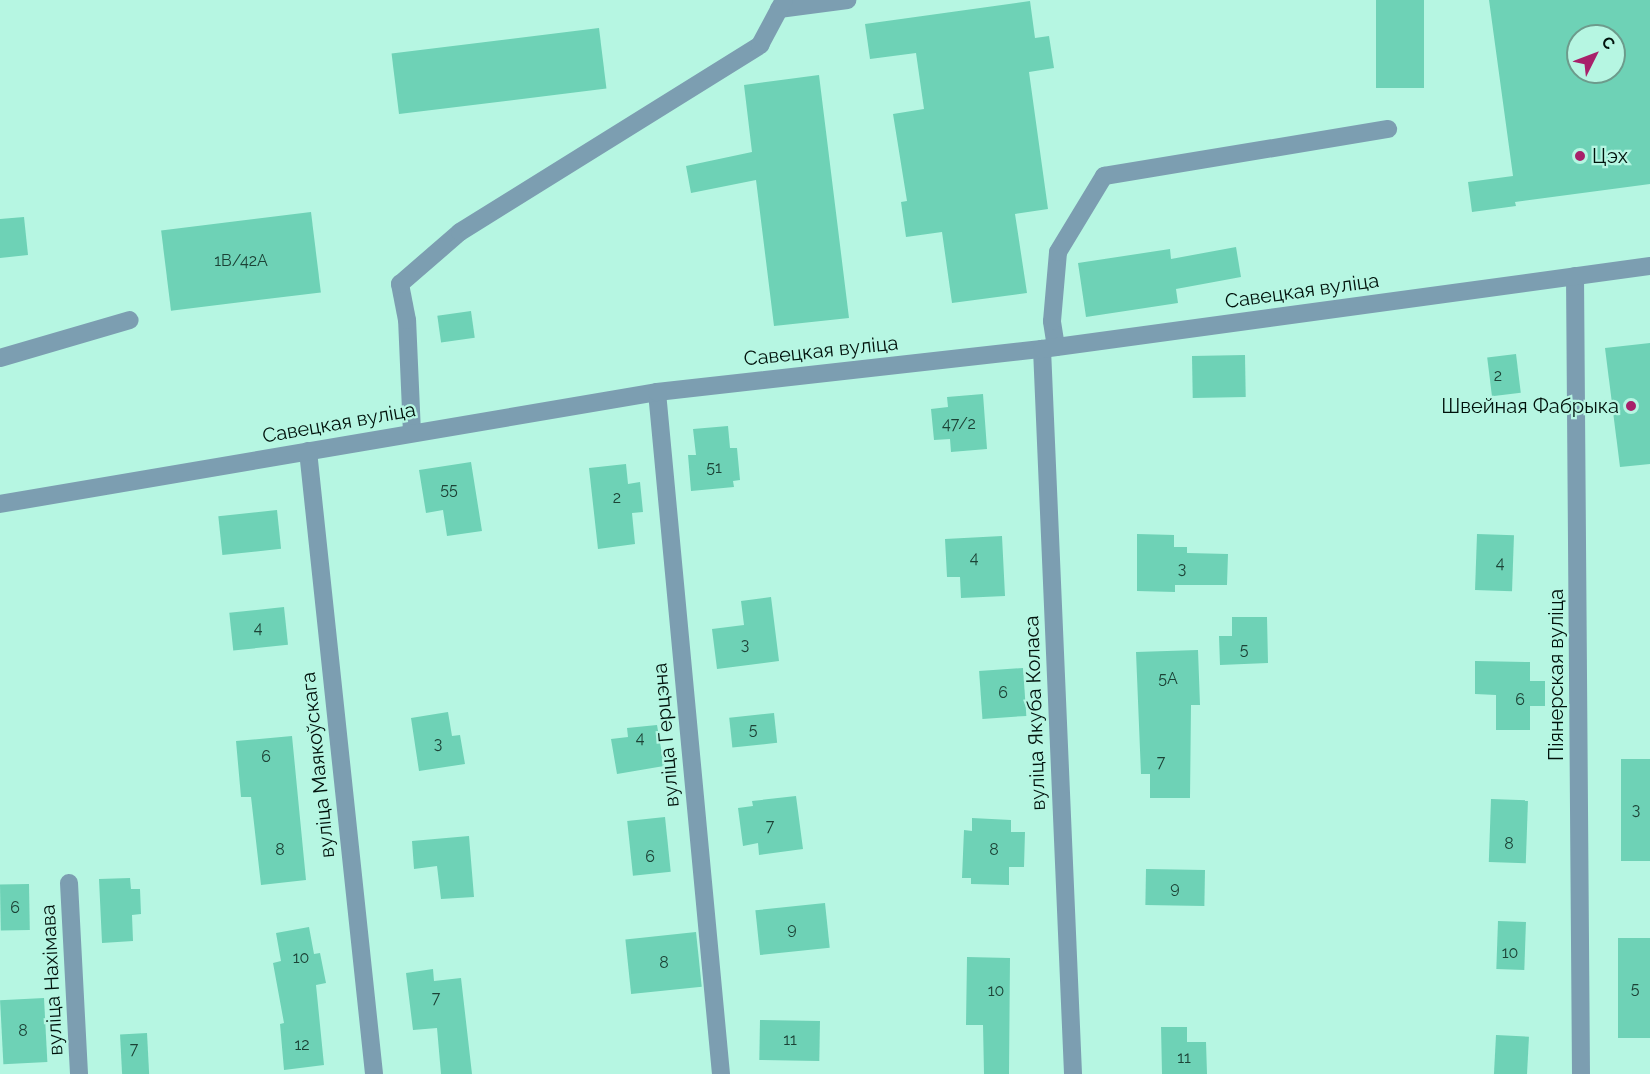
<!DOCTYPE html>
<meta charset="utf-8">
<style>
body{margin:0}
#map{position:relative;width:1650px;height:1074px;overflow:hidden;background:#b6f6e2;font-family:Raleway,sans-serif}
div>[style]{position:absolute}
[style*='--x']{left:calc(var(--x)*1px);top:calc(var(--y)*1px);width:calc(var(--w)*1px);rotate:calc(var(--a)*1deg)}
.building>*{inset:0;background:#6ed2b6;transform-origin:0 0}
.minor>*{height:18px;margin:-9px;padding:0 9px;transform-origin:9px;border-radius:9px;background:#7c9eb1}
.dots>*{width:16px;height:16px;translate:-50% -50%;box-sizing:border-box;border:3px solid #b6f6e2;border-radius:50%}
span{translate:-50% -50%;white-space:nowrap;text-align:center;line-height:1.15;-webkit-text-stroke:4.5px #b6f6e2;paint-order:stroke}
.number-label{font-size:16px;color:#1c4236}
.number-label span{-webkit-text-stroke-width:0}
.poi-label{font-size:20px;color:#00120c}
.left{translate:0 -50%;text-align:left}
.right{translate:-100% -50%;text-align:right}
.street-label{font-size:20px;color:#00120c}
.north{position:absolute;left:1566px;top:24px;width:60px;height:60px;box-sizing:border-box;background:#b6f6e2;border:2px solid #6d9b8c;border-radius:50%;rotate:48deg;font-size:16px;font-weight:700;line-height:24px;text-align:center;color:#00120c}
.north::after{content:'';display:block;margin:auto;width:21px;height:27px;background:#a8216a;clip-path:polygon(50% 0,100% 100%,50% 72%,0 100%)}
</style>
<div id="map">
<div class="building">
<i style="left:1376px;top:0;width:48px;height:88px"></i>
<i style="clip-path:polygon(evenodd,1489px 0,1650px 0,1650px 184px,1515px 202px,1516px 206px,1472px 212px,1468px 182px,1513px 176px,1489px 0,1578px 36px,1614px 36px,1614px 72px,1578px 72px,1578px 36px)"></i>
<i style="clip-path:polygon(1030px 1px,1035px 38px,1049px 36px,1054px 68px,1029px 72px,1048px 209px,1015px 214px,1027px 293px,952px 303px,942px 232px,906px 237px,901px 202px,907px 201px,893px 114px,924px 109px,916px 53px,870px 59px,865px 24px)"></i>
<i style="left:599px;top:28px;width:61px;height:209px;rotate:83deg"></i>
<i style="clip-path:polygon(819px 75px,849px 318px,774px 326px,756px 180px,691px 193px,686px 166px,752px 152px,744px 85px)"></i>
<i style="left:311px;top:212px;width:81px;height:151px;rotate:83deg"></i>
<i style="clip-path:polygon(24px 217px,28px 255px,0 258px,0 219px)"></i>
<i style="clip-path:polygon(1236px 247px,1241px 277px,1176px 289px,1178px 303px,1086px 317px,1078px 263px,1170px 249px,1171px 259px)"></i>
<i style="left:471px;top:311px;width:27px;height:34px;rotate:82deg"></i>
<i style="clip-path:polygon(1650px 343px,1650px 464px,1620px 467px,1605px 348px)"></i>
<i style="left:1516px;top:354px;width:39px;height:29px;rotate:83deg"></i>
<i style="left:1245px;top:355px;width:42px;height:53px;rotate:89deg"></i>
<i style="clip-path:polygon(983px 394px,987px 449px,951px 452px,950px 439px,934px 440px,931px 409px,948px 407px,947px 397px)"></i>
<i style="clip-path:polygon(728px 426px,730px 448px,737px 448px,740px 480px,733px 481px,734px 487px,691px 491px,688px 455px,696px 455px,693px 429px)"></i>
<i style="clip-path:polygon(471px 462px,482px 531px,447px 536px,443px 510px,426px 513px,419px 470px)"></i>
<i style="clip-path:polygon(626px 464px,628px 484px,640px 482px,643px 512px,632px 513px,635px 544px,598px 549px,589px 468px)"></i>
<i style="left:277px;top:510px;width:39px;height:59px;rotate:84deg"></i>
<i style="clip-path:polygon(1137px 534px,1174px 535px,1174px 547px,1187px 547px,1187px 553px,1228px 554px,1227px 585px,1175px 585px,1175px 592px,1137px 591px)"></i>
<i style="left:1477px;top:534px;width:37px;height:56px;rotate:2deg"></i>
<i style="clip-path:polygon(1002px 536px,1005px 596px,961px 598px,960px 577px,947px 577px,945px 539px)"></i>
<i style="clip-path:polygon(771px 597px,779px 661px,717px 669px,712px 629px,744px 625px,741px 601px)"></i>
<i style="left:284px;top:607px;width:38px;height:55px;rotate:84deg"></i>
<i style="clip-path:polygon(1232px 617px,1267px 617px,1268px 663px,1220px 665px,1219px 636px,1232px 636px)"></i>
<i style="clip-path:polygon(1198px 650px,1200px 705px,1191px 705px,1190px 798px,1150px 798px,1150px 774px,1141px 774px,1136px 652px)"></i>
<i style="clip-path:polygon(1475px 661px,1530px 662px,1530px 681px,1545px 681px,1545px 706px,1530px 706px,1530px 730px,1496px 730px,1496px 695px,1475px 694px)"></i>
<i style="left:1023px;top:668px;width:48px;height:44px;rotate:86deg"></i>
<i style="clip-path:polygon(448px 712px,452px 736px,460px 735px,465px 764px,419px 771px,411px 718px)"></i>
<i style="left:774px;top:713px;width:30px;height:45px;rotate:84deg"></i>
<i style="clip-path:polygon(657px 725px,664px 766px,617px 774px,611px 739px,628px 737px,627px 728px)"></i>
<i style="clip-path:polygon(292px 736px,306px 880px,261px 885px,251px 797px,241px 797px,236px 741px)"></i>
<i style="left:1621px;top:759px;width:29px;height:102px"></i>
<i style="clip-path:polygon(796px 796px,803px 849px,759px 855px,758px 843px,743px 846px,738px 808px,753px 806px,752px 801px)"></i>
<i style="left:1491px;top:799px;width:37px;height:63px;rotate:2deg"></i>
<i style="left:665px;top:817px;width:55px;height:38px;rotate:84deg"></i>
<i style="clip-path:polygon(972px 818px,1011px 820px,1011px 832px,1025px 832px,1024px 867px,1009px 867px,1009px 885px,971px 884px,971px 878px,962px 878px,964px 830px,972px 831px)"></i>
<i style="clip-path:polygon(469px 836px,474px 897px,441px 899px,437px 866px,414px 869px,412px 841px)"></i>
<i style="left:1146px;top:869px;width:59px;height:36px;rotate:1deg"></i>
<i style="clip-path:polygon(130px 878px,131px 889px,140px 889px,141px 914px,132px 915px,133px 941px,102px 943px,99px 879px)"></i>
<i style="left:29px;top:884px;width:46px;height:29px;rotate:89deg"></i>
<i style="left:825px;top:903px;width:45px;height:70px;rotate:84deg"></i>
<i style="left:1498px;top:921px;width:28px;height:48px;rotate:2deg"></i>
<i style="clip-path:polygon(309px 927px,314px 954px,320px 953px,326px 983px,316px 985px,324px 1065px,284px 1070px,280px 1024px,284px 1023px,273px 963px,281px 961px,276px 933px)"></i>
<i style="left:696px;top:932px;width:55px;height:71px;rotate:84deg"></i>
<i style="left:1650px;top:938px;width:100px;height:32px;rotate:90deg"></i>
<i style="clip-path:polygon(967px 957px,1010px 958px,1009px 1074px,984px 1074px,983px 1025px,966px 1025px)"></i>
<i style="clip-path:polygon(433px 969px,434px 981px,461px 978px,472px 1074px,441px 1074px,437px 1028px,413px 1030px,406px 973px)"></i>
<i style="left:44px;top:998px;width:64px;height:44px;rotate:87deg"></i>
<i style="left:760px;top:1020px;width:60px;height:40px;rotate:1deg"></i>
<i style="clip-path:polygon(1161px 1027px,1187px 1027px,1187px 1042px,1206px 1042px,1207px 1074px,1162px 1074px)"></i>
<i style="left:147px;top:1033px;width:41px;height:27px;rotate:87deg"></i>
<i style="left:1496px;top:1035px;width:33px;height:39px;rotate:3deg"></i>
</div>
<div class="minor">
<i style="--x:779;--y:9;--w:69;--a:-7.5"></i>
<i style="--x:1575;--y:276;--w:798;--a:89.57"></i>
<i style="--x:1056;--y:347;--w:26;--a:-99"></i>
<i style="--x:1052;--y:321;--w:69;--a:-85"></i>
<i style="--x:1058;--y:252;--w:89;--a:-58.8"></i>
<i style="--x:1104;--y:176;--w:288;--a:-9.4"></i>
<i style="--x:1042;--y:349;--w:726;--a:87.55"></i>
<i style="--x:0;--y:358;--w:135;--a:-16.3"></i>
<i style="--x:657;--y:392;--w:685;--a:84.64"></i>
<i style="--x:412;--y:433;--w:113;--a:-92.5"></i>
<i style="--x:407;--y:320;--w:37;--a:-101"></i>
<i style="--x:400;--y:284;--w:79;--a:-40.9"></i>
<i style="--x:460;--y:232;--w:354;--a:-31.9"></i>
<i style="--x:760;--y:45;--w:51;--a:-61.9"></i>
<i style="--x:308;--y:451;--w:626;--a:83.95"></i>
<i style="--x:0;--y:504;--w:666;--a:-9.67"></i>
<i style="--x:657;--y:392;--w:387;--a:-6.4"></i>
<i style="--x:1042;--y:349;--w:614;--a:-7.77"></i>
<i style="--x:69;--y:883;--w:191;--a:87"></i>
</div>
<div class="dots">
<i style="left:1580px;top:156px;background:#a8216a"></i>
<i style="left:1631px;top:406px;background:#a8216a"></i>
</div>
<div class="number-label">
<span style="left:241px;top:261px">1В/42А</span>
<span style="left:1498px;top:376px">2</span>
<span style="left:959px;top:424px">47/2</span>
<span style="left:714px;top:468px">51</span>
<span style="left:449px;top:490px">55</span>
<span style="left:617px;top:498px">2</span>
<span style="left:974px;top:558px">4</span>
<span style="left:1500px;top:563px">4</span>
<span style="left:1182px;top:569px">3</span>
<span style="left:258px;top:628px">4</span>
<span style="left:745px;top:645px">3</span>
<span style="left:1244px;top:650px">5</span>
<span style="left:1168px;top:679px">5А</span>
<span style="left:1003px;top:693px">6</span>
<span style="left:1520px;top:700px">6</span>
<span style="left:753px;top:730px">5</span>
<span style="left:640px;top:738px">4</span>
<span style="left:438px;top:744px">3</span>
<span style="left:266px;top:757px">6</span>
<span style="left:1161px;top:762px">7</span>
<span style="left:1636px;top:810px">3</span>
<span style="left:770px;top:826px">7</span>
<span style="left:1509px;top:844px">8</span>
<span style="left:280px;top:850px">8</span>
<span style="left:994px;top:850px">8</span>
<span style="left:650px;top:857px">6</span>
<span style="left:1175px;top:888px">9</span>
<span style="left:15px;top:908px">6</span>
<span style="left:792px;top:929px">9</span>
<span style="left:1510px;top:953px">10</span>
<span style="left:301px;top:958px">10</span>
<span style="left:664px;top:963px">8</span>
<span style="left:1635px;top:989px">5</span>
<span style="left:996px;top:991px">10</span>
<span style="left:436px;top:998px">7</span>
<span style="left:23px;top:1031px">8</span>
<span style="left:790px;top:1040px">11</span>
<span style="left:302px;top:1045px">12</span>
<span style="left:134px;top:1049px">7</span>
<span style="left:1184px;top:1058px">11</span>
</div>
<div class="poi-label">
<span class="left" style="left:1592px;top:156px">Цэх</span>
<span class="right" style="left:1619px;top:406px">Швейная Фабрыка</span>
</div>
<div class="street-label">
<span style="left:1302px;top:291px;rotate:-8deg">Савецкая вуліца</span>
<span style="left:821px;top:351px;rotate:-6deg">Савецкая вуліца</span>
<span style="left:339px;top:423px;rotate:-10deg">Савецкая вуліца</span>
<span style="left:1556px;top:675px;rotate:-90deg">Піянерская вуліца</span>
<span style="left:1035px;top:713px;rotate:-92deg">вуліца Якуба Коласа</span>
<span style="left:666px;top:735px;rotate:-95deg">вуліца Герцэна</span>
<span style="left:318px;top:765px;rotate:-96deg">вуліца Маякоўскага</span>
<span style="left:52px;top:980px;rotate:-93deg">вуліца Нахімава</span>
</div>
<div class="north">С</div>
</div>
